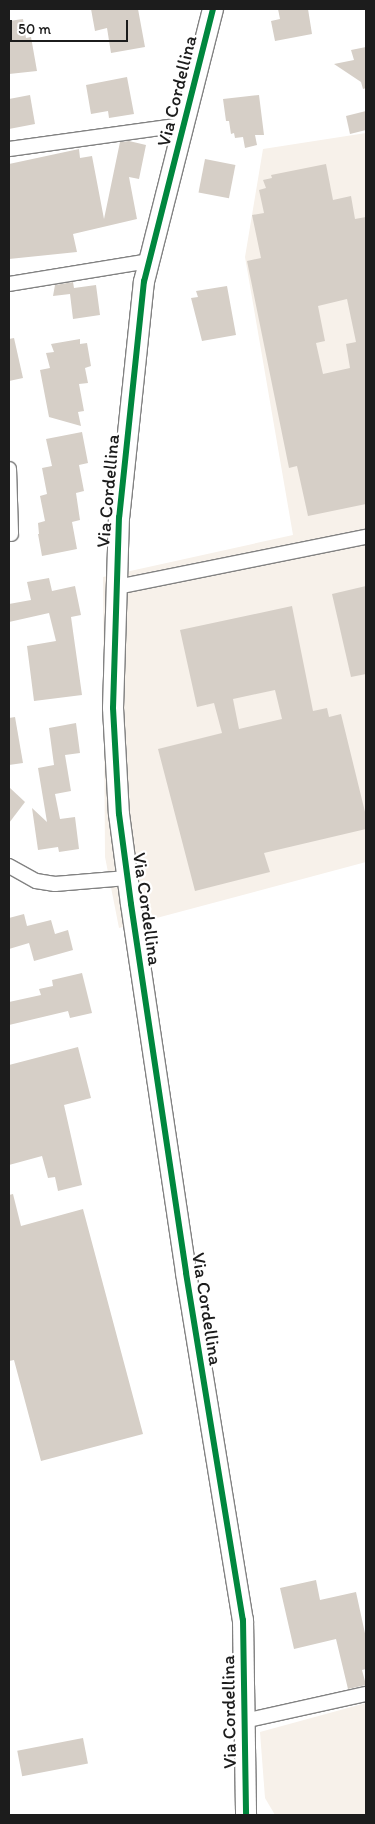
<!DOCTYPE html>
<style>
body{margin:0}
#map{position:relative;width:375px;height:1824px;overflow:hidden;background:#fff;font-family:Itim,sans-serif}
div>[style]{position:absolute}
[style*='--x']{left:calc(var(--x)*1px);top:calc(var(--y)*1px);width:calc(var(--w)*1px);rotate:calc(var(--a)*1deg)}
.built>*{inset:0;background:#f7f1ea}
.building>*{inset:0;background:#d6cfc7;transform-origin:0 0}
.roads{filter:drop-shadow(1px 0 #828282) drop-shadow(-1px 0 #828282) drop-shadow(0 1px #828282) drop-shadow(0 -1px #828282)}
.street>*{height:14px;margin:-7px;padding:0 7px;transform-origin:7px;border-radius:7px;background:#fff}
.secondary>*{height:20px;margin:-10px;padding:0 10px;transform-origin:10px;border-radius:10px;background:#fff}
.cycleway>*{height:6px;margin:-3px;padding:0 3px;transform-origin:3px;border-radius:3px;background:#00873e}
span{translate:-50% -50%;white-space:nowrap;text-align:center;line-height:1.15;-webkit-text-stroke:4.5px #fff;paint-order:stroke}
.street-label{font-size:19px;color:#1c1c1c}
.frame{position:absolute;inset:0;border:10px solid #1c1c1c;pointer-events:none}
.scale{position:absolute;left:10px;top:20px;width:118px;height:22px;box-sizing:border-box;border:2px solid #1c1c1c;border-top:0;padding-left:6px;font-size:15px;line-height:18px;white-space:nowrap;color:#1c1c1c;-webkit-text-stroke:4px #fff;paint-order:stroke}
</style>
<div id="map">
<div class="built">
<i style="clip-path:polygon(366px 133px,366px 862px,119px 928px,105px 857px,103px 577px,293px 535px,245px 257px,263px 149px)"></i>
<i style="clip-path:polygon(366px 1703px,366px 1815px,275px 1815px,265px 1798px,260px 1732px)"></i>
</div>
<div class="building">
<i style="clip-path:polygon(91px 9px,138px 9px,145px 47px,111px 53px,107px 28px,95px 31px)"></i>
<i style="clip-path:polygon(278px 9px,308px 9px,312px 34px,275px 41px,271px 21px,280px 19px)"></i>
<i style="clip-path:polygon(23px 19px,26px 38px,31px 37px,37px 71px,9px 74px,9px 21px)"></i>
<i style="clip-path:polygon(366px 47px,366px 88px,363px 89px,361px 82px,334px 64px,354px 60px,351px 50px)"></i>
<i style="clip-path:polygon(127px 77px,134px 114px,109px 118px,108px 111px,91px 114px,86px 85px)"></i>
<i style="clip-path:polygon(30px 95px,35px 124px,9px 129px,9px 99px)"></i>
<i style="clip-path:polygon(259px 95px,264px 135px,255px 135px,257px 145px,245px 148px,243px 137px,235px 138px,234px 133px,231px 134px,229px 121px,226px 121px,223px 99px)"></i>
<i style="clip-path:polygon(366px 111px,366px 130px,350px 134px,346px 116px)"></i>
<i style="clip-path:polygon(129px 141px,146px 145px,139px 179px,129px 177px,137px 219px,73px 234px,77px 252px,9px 259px,9px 164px,79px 149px,80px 158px,92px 156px,104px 219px,120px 142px)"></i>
<i style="left:205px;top:159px;width:31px;height:34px;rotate:11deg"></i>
<i style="clip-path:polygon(evenodd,326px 164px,333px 200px,351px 196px,355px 219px,366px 217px,366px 504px,308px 516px,297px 466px,289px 468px,247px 261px,261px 258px,252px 215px,264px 213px,259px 190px,266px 188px,263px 180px,272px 178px,271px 175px,326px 164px,347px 299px,356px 342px,346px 344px,350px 368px,323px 374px,316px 343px,325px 341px,318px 306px,347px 299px)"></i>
<i style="clip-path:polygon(73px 282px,74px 288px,96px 285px,100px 315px,73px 319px,70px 294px,53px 296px,55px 285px)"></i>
<i style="clip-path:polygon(227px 286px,236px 335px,202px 341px,191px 298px,198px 297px,196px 291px)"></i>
<i style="clip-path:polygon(14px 338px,23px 378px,9px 381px,9px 339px)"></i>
<i style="clip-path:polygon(80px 339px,80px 344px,87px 343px,91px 366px,85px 368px,88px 383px,79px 384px,84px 411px,78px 412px,81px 426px,49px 417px,40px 370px,50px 368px,46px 353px,54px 352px,51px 344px)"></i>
<i style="clip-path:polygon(82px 432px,88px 463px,79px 465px,84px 491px,76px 493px,80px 520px,72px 522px,77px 549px,42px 556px,38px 534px,39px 534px,38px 523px,45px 521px,40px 496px,47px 494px,42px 468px,52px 466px,46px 439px)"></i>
<i style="clip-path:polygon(49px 578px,52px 591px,75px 586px,81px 615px,71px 617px,82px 695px,34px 701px,27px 646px,56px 641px,49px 613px,9px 622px,9px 604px,31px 600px,27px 582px)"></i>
<i style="clip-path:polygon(366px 586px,366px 674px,351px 677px,332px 594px)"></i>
<i style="clip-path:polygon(evenodd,292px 606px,313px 711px,327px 708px,329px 717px,341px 714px,366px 816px,366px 829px,264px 853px,270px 872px,195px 891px,158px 749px,222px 733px,214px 703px,197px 707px,180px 630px,292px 606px,275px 690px,282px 719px,239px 729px,233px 699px,275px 690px)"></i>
<i style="clip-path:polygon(15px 717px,23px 763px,9px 765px,9px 718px)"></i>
<i style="clip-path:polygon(76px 723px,80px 753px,65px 755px,71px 791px,55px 794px,60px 819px,75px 817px,79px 849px,59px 852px,58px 847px,38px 850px,32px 808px,47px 822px,38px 768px,54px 765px,49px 728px)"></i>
<i style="clip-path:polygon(9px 787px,25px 802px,9px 823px)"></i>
<i style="clip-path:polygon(24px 914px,27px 926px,51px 920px,55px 934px,68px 930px,73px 950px,34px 961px,29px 943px,9px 949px,9px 918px)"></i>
<i style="clip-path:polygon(82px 973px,92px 1013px,70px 1018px,68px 1011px,9px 1025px,9px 1002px,41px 995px,39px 989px,53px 986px,52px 980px)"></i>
<i style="clip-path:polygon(78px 1047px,91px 1098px,64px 1105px,82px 1185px,58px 1191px,55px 1177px,48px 1178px,42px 1156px,9px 1165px,9px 1065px)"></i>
<i style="clip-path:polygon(13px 1194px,21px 1226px,83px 1209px,143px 1434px,41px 1461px,14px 1360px,9px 1361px,9px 1195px)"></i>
<i style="clip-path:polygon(316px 1580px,320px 1600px,356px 1592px,366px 1638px,366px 1669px,362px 1670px,366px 1685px,348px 1689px,336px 1639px,294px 1649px,280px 1588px)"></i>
<i style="left:83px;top:1738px;width:26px;height:67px;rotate:79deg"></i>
</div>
<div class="roads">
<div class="street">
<i style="--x:9;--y:149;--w:176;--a:-7.9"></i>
<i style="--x:9;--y:284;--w:142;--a:-9.3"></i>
<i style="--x:9;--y:469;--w:65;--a:88.2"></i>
<i style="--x:117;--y:587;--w:254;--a:-11.4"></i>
<i style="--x:9;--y:866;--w:31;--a:29"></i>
<i style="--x:36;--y:881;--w:19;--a:9"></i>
<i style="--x:55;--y:884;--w:72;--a:-4.8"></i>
<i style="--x:244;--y:1721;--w:125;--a:-12.5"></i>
</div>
<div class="secondary">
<i style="--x:213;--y:9;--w:281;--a:104.2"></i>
<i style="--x:144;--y:281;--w:237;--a:96"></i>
<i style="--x:119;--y:517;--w:191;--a:91.8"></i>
<i style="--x:113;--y:708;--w:106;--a:86.8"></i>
<i style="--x:119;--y:814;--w:91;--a:82.4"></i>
<i style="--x:131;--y:904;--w:373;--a:81.5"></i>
<i style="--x:186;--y:1273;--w:352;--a:80.7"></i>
<i style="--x:243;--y:1620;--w:195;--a:89.1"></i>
</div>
</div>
<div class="cycleway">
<i style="--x:213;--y:9;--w:281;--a:104.2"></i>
<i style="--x:144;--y:281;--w:237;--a:96"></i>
<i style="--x:119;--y:517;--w:191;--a:91.8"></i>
<i style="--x:113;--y:708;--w:106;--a:86.8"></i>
<i style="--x:119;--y:814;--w:91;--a:82.4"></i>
<i style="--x:131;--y:904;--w:373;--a:81.5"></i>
<i style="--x:186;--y:1273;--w:352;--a:80.7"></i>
<i style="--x:243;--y:1620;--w:195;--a:89.1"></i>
</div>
<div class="street-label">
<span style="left:177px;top:91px;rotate:-76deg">Via Cordellina</span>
<span style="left:108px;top:491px;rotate:-85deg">Via Cordellina</span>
<span style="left:147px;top:909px;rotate:82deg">Via Cordellina</span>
<span style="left:207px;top:1309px;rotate:81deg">Via Cordellina</span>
<span style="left:229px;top:1712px;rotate:-91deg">Via Cordellina</span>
</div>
<div class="frame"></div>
<div class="scale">50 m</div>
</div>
